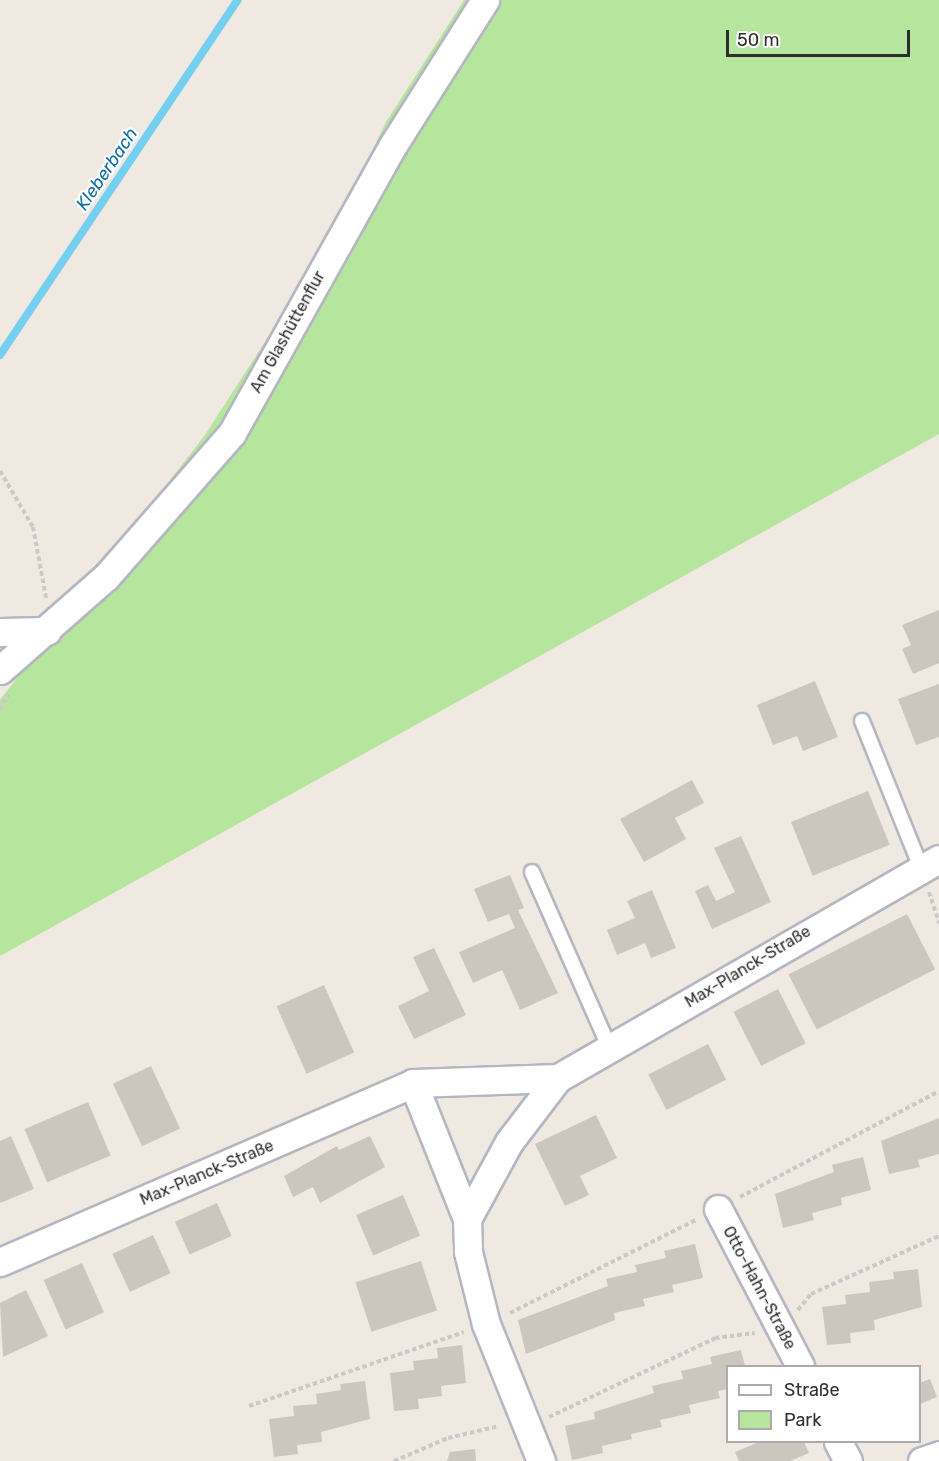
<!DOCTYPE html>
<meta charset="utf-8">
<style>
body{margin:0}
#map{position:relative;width:939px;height:1461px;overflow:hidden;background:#efe9e1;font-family:Rubik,sans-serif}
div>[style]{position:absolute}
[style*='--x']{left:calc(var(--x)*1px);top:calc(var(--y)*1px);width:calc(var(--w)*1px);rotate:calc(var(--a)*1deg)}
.green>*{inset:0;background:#b6e59e}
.stream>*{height:8px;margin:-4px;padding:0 4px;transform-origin:4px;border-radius:4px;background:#75cff0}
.building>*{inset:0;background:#cbc7bf;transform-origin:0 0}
.path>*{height:4px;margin-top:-2px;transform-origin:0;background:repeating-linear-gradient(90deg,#c9c9c9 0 4.5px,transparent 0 7.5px)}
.roads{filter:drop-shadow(2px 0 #b4b7c1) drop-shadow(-2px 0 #b4b7c1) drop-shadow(0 2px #b4b7c1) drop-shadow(0 -2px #b4b7c1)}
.lane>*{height:14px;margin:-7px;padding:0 7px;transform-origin:7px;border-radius:7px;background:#fff}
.street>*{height:27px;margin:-13.5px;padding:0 13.5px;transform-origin:13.5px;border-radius:13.5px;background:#fff}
span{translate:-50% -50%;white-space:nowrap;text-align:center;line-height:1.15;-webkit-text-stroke:4.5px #fff;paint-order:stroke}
.street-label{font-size:16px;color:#2e2e2e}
.water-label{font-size:18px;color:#0d6fa3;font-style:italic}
.legend{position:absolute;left:726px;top:1365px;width:195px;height:78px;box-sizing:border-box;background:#fff;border:2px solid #ababab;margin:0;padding:8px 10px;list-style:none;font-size:18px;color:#2e2e2e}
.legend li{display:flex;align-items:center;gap:12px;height:30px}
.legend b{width:30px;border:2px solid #ababab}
.scale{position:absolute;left:726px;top:30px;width:184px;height:27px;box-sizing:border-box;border:3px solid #2e2e2e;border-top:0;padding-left:8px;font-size:18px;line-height:21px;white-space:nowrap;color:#2e2e2e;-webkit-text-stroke:4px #fff;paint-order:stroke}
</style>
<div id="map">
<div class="green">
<i style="clip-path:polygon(464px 0,939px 0,939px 434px,0 956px,0 700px,205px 435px,330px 241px,386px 122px)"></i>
</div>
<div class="stream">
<i style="--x:0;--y:355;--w:427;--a:-56.2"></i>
</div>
<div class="building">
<i style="clip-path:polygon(939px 610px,939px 663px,913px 674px,902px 649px,911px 645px,902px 625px)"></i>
<i style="clip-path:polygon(815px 681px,838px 737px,803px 751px,797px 736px,773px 745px,757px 705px)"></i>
<i style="clip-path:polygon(939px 684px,939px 737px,916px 745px,898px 699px)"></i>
<i style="clip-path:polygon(692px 780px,704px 803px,675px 818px,686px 839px,644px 862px,620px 819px)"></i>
<i style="left:868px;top:791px;width:58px;height:83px;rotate:68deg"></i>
<i style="clip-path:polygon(741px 836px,771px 902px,712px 929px,695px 891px,708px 885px,716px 901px,735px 892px,714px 848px)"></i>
<i style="clip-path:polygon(510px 875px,524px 908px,518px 910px,558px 993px,520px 1010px,502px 970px,473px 983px,459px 952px,515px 928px,509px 914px,488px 922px,474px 889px)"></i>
<i style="clip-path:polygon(652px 890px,676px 948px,651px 958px,645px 943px,617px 955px,607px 930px,635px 918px,627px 901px)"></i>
<i style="left:907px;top:914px;width:62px;height:133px;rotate:63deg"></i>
<i style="clip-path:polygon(434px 948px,466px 1015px,414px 1039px,398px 1006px,429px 991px,413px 957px)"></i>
<i style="left:324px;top:985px;width:74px;height:52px;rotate:66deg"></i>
<i style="left:778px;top:989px;width:61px;height:50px;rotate:63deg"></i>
<i style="left:708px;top:1044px;width:40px;height:67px;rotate:63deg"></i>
<i style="left:151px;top:1066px;width:69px;height:42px;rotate:65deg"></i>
<i style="left:88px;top:1102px;width:58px;height:69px;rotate:67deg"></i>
<i style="clip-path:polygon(596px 1115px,617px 1158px,580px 1176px,589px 1195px,565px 1206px,535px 1144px)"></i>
<i style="clip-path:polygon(939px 1118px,939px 1154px,918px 1160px,920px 1167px,889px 1174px,881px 1141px)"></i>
<i style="clip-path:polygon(11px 1136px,34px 1189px,0 1203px,0 1141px)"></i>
<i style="clip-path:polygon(370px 1136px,385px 1167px,320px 1203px,313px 1187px,293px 1197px,284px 1176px,337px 1146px,339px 1150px)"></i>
<i style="clip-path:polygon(863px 1157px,871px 1190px,841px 1198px,842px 1205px,812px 1213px,814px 1220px,783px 1228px,775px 1194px,834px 1172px,832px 1165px)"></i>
<i style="left:403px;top:1195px;width:44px;height:51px;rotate:67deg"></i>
<i style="left:217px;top:1203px;width:36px;height:46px;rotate:66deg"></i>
<i style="left:153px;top:1235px;width:42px;height:45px;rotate:65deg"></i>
<i style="clip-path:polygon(695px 1244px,703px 1278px,672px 1285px,674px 1292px,643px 1299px,645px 1306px,614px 1313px,615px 1320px,526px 1354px,518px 1320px,608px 1286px,606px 1279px,637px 1272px,635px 1265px,666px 1258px,664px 1251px)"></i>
<i style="left:421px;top:1261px;width:52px;height:69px;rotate:72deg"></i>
<i style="left:82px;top:1263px;width:54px;height:42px;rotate:66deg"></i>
<i style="clip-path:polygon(918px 1269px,922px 1307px,874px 1320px,875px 1330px,850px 1333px,851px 1343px,827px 1345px,822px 1307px,846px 1304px,845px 1295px,870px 1292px,869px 1282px,894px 1279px,893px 1272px)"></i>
<i style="clip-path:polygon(26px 1290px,48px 1336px,3px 1357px,0 1303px)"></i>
<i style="clip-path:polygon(462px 1345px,466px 1383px,441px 1386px,442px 1396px,418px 1399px,419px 1409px,394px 1411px,390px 1373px,414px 1370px,413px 1361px,438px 1358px,437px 1348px)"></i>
<i style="clip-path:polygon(741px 1350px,745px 1366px,728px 1366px,728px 1389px,718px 1391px,720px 1398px,689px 1405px,691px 1413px,660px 1420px,662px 1427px,631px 1434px,632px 1439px,602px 1446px,603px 1453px,572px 1460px,565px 1426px,595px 1419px,594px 1412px,654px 1393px,652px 1386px,683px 1379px,681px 1371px,712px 1364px,710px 1357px)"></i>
<i style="clip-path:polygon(930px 1379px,937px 1397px,920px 1404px,920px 1383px)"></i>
<i style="clip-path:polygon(365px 1381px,370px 1419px,321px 1432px,322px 1442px,297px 1445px,298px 1454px,274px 1457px,269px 1419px,294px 1416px,293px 1406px,317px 1404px,316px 1394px,341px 1390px,340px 1384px)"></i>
<i style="clip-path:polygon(759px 1442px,804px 1442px,809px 1453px,790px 1461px,739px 1461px,735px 1452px)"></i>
<i style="clip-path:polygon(475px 1449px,476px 1461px,447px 1461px,450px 1452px)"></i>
</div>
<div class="path">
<i style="--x:0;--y:471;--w:65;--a:59.5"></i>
<i style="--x:33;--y:527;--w:72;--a:79.6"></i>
<i style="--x:0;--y:710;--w:18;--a:-61"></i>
<i style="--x:929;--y:892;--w:33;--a:72"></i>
<i style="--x:740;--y:1197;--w:225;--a:-28"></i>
<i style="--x:798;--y:1310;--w:21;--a:-51"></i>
<i style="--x:811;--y:1294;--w:141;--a:-24.4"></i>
<i style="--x:510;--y:1313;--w:208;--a:-26.6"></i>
<i style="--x:249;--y:1406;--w:227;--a:-19"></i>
<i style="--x:549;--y:1417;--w:184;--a:-25.4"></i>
<i style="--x:715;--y:1338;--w:40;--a:-7.1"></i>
<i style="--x:394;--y:1461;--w:59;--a:-23.1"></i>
<i style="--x:448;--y:1438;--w:52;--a:-13.2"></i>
</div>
<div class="roads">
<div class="lane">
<i style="--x:862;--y:721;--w:158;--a:68.1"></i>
<i style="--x:532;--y:872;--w:196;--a:66.2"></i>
</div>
<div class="street">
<i style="--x:0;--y:632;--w:47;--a:-1.2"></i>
<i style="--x:0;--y:670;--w:141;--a:-41.3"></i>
<i style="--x:106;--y:577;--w:191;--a:-48.8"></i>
<i style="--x:232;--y:433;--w:330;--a:-60.8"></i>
<i style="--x:393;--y:145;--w:172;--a:-57.6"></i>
<i style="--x:413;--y:1083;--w:146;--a:68.3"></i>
<i style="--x:467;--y:1219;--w:33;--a:88"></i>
<i style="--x:468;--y:1252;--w:74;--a:76"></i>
<i style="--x:486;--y:1324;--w:148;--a:68.1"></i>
<i style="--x:718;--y:1209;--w:177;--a:62.4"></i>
<i style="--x:467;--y:1219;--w:88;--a:-61.4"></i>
<i style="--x:509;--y:1142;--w:81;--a:-52.6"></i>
<i style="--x:0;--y:1262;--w:450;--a:-23.4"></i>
<i style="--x:413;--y:1083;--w:145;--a:-2"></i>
<i style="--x:558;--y:1078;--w:439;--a:-29.9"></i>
<i style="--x:838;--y:1442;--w:21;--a:62"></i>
<i style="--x:922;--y:1461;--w:18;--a:-19"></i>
</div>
</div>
<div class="street-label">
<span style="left:288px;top:332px;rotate:-61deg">Am Glashüttenflur</span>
<span style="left:748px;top:967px;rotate:-31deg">Max-Planck-Straße</span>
<span style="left:207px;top:1173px;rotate:-23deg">Max-Planck-Straße</span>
<span style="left:759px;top:1288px;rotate:62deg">Otto-Hahn-Straße</span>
</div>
<div class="water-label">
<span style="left:107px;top:169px;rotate:-56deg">Kleberbach</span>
</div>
<ul class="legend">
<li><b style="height:8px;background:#fff"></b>Straße</li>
<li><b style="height:16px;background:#b6e59e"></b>Park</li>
</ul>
<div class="scale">50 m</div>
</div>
